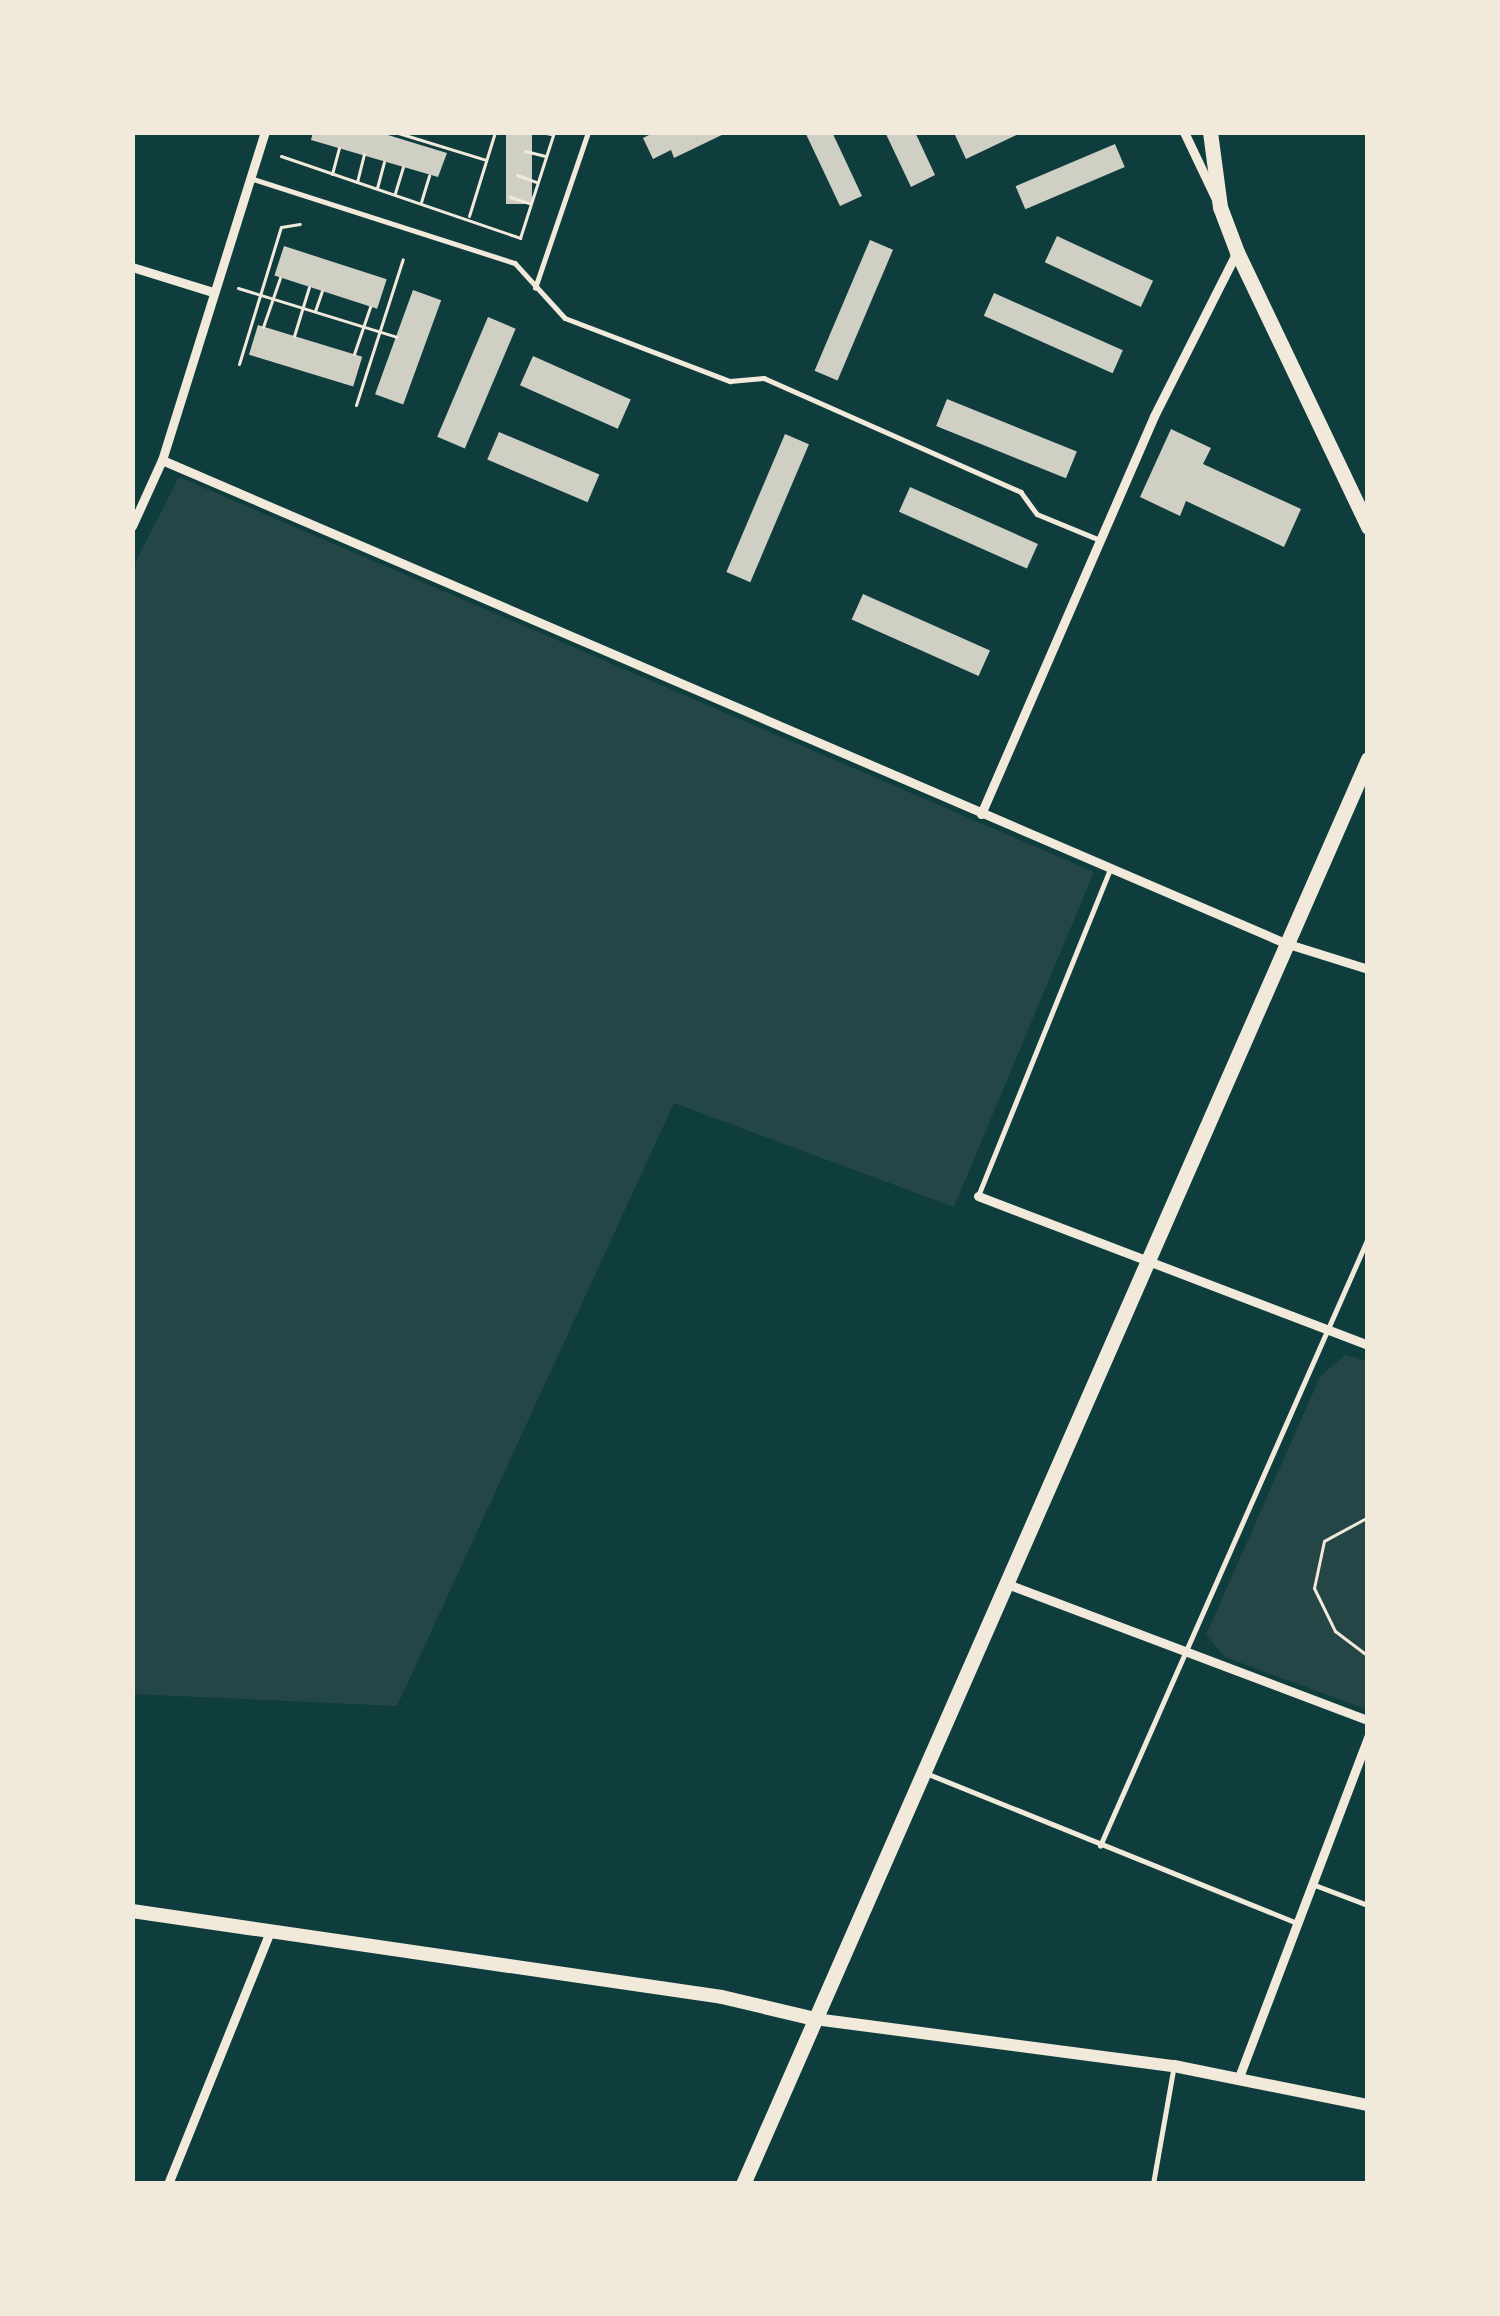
<!DOCTYPE html>
<style>
body{margin:0}
#map{position:relative;width:1500px;height:2316px;overflow:hidden;background:#0f3d3e;font-family:"DejaVu Sans",sans-serif}
div>[style]{position:absolute}
[style*='--x']{left:calc(var(--x)*1px);top:calc(var(--y)*1px);width:calc(var(--w)*1px);rotate:calc(var(--a)*1deg)}
.green>*{inset:0;background:#244646}
.building>*{inset:0;background:#cfcfc3;transform-origin:0 0}
.path>*{height:3px;margin:-1.5px;padding:0 1.5px;transform-origin:1.5px;border-radius:1.5px;background:#f1e9da}
.service>*{height:4.5px;margin:-2.25px;padding:0 2.25px;transform-origin:2.25px;border-radius:2.25px;background:#f1e9da}
.minor>*{height:9px;margin:-4.5px;padding:0 4.5px;transform-origin:4.5px;border-radius:4.5px;background:#f1e9da}
.tertiary>*{height:12px;margin:-6px;padding:0 6px;transform-origin:6px;border-radius:6px;background:#f1e9da}
.secondary>*{height:14px;margin:-7px;padding:0 7px;transform-origin:7px;border-radius:7px;background:#f1e9da}
.primary>*{height:15px;margin:-7.5px;padding:0 7.5px;transform-origin:7.5px;border-radius:7.5px;background:#f1e9da}
span{translate:-50% -50%;white-space:nowrap;text-align:center;line-height:1.15;-webkit-text-stroke:9px #f1e9da;paint-order:stroke}
.frame{position:absolute;inset:0;border:135px solid #f1e9da;pointer-events:none}
</style>
<div id="map">
<div class="green">
<i style="clip-path:polygon(179px 477px,1094px 872px,954px 1207px,674px 1103px,397px 1706px,132px 1694px,132px 569px)"></i>
<i style="clip-path:polygon(1345px 1355px,1368px 1361px,1368px 1710px,1225px 1657px,1206px 1635px,1320px 1377px)"></i>
</div>
<div class="building">
<i style="clip-path:polygon(313px 132px,378px 132px,447px 153px,438px 177px,311px 140px)"></i>
<i style="left:506px;top:132px;width:26px;height:72px"></i>
<i style="clip-path:polygon(655px 132px,728px 132px,674px 158px,671px 150px,653px 159px,643px 138px)"></i>
<i style="clip-path:polygon(805px 132px,832px 132px,862px 196px,840px 206px)"></i>
<i style="clip-path:polygon(885px 132px,915px 132px,935px 175px,911px 187px)"></i>
<i style="clip-path:polygon(1023px 132px,966px 159px,955px 135px,961px 132px)"></i>
<i style="left:1115px;top:144px;width:25px;height:108px;rotate:67deg"></i>
<i style="left:1057px;top:236px;width:106px;height:29px;rotate:25deg"></i>
<i style="left:870px;top:240px;width:25px;height:142px;rotate:23deg"></i>
<i style="left:284px;top:246px;width:108px;height:31px;rotate:18deg"></i>
<i style="left:413px;top:290px;width:30px;height:111px;rotate:20deg"></i>
<i style="left:994px;top:293px;width:141px;height:25px;rotate:24deg"></i>
<i style="left:488px;top:317px;width:30px;height:130px;rotate:23deg"></i>
<i style="left:258px;top:325px;width:109px;height:31px;rotate:17deg"></i>
<i style="left:533px;top:356px;width:107px;height:32px;rotate:24deg"></i>
<i style="left:947px;top:399px;width:140px;height:29px;rotate:22deg"></i>
<i style="clip-path:polygon(1171px 429px,1211px 448px,1203px 464px,1301px 509px,1284px 547px,1186px 501px,1180px 516px,1140px 497px)"></i>
<i style="left:499px;top:432px;width:109px;height:30px;rotate:23deg"></i>
<i style="left:785px;top:434px;width:26px;height:150px;rotate:23deg"></i>
<i style="left:910px;top:487px;width:140px;height:27px;rotate:24deg"></i>
<i style="left:863px;top:594px;width:139px;height:28px;rotate:24deg"></i>
</div>
<div class="path">
<i style="--x:395;--y:132;--w:95;--a:17.1"></i>
<i style="--x:541;--y:132;--w:10;--a:11"></i>
<i style="--x:525;--y:151;--w:21;--a:14"></i>
<i style="--x:281;--y:156;--w:253;--a:18.9"></i>
<i style="--x:520;--y:238;--w:111;--a:-72.2"></i>
<i style="--x:332;--y:174;--w:27;--a:-75"></i>
<i style="--x:517;--y:175;--w:20;--a:20"></i>
<i style="--x:357;--y:182;--w:29;--a:-76"></i>
<i style="--x:377;--y:188;--w:27;--a:-75"></i>
<i style="--x:395;--y:193;--w:27;--a:-73"></i>
<i style="--x:510;--y:197;--w:20;--a:18"></i>
<i style="--x:421;--y:202;--w:28;--a:-73"></i>
<i style="--x:469;--y:216;--w:88;--a:-72.8"></i>
<i style="--x:238;--y:288;--w:166;--a:17.1"></i>
<i style="--x:315;--y:311;--w:21;--a:-71"></i>
<i style="--x:263;--y:327;--w:52;--a:-70.9"></i>
<i style="--x:294;--y:336;--w:51;--a:-73"></i>
<i style="--x:354;--y:354;--w:50;--a:-71.2"></i>
<i style="--x:239;--y:364;--w:143;--a:-73"></i>
<i style="--x:281;--y:227;--w:19;--a:-9"></i>
<i style="--x:356;--y:405;--w:153;--a:-72.2"></i>
<i style="--x:1368;--y:1517;--w:50;--a:151.4"></i>
<i style="--x:1324;--y:1541;--w:48;--a:102"></i>
<i style="--x:1314;--y:1588;--w:48;--a:64"></i>
<i style="--x:1335;--y:1631;--w:41;--a:37.1"></i>
</div>
<div class="service">
<i style="--x:250;--y:178;--w:278;--a:17.8"></i>
<i style="--x:515;--y:263;--w:74;--a:47.7"></i>
<i style="--x:565;--y:318;--w:177;--a:20.9"></i>
<i style="--x:730;--y:381;--w:34;--a:-5"></i>
<i style="--x:764;--y:378;--w:281;--a:23.9"></i>
<i style="--x:1021;--y:492;--w:27;--a:54"></i>
<i style="--x:1037;--y:514;--w:68;--a:22.4"></i>
<i style="--x:535;--y:288;--w:165;--a:-71.2"></i>
<i style="--x:978;--y:1196;--w:353;--a:-68"></i>
<i style="--x:926;--y:1773;--w:398;--a:22"></i>
<i style="--x:1100;--y:1846;--w:664;--a:-66.21"></i>
<i style="--x:1315;--y:1885;--w:57;--a:20.7"></i>
<i style="--x:1153;--y:2184;--w:115;--a:-80"></i>
</div>
<div class="minor">
<i style="--x:1184;--y:132;--w:72;--a:64.5"></i>
<i style="--x:132;--y:267;--w:85;--a:17.2"></i>
<i style="--x:162;--y:460;--w:1222;--a:23.27"></i>
<i style="--x:1285;--y:943;--w:87;--a:17.4"></i>
<i style="--x:132;--y:526;--w:72;--a:-65.6"></i>
<i style="--x:162;--y:460;--w:344;--a:-72.6"></i>
<i style="--x:981;--y:814;--w:434;--a:-66.5"></i>
<i style="--x:1154;--y:416;--w:184;--a:-63.2"></i>
<i style="--x:978;--y:1196;--w:417;--a:20.9"></i>
<i style="--x:1010;--y:1585;--w:383;--a:20.7"></i>
<i style="--x:1239;--y:2077;--w:364;--a:-69.2"></i>
<i style="--x:168;--y:2184;--w:273;--a:-68"></i>
</div>
<div class="tertiary">
<i style="--x:815;--y:2019;--w:362;--a:7.5"></i>
<i style="--x:1174;--y:2066;--w:198;--a:11.4"></i>
</div>
<div class="secondary">
<i style="--x:132;--y:1911;--w:596;--a:8.29"></i>
<i style="--x:722;--y:1997;--w:96;--a:13.3"></i>
</div>
<div class="primary">
<i style="--x:1210;--y:132;--w:76;--a:82.4"></i>
<i style="--x:1220;--y:207;--w:48;--a:69.3"></i>
<i style="--x:1237;--y:252;--w:305;--a:64.5"></i>
<i style="--x:743;--y:2184;--w:1556;--a:-66.32"></i>
</div>
<div class="frame"></div>
</div>
